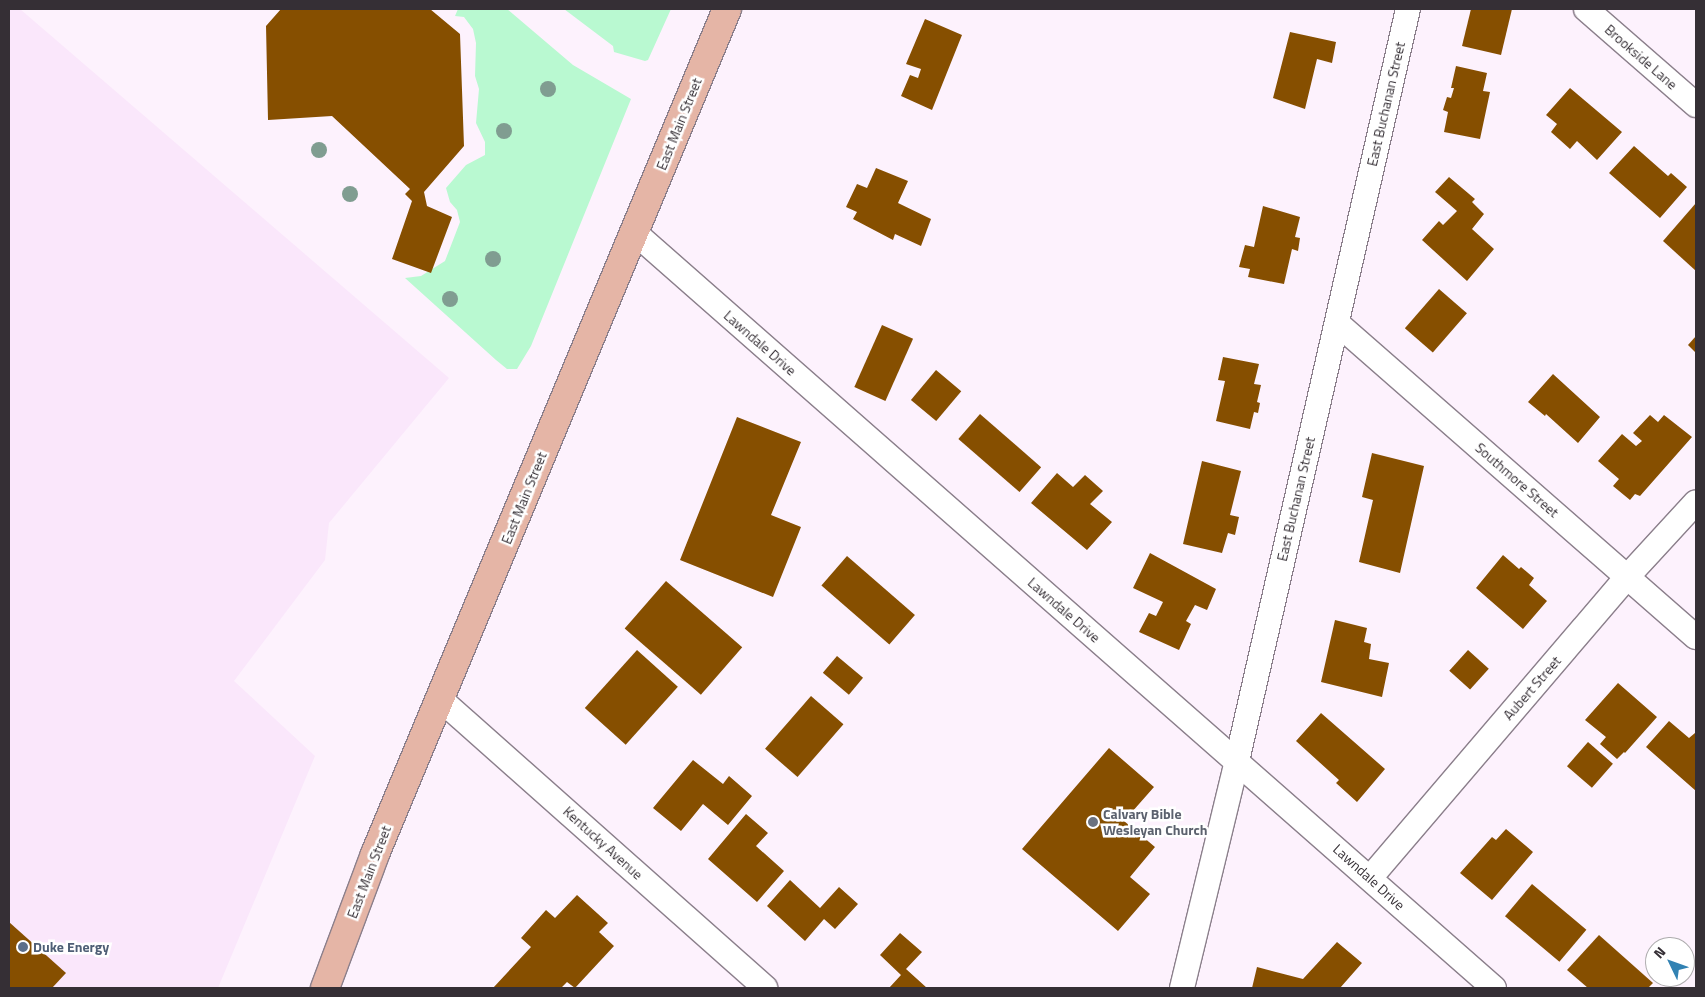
<!DOCTYPE html>
<style>
body{margin:0}
#map{position:relative;width:1705px;height:997px;overflow:hidden;background:#fdf2fd;font-family:"Titillium Web",sans-serif}
div>[style]{position:absolute}
[style*='--x']{left:calc(var(--x)*1px);top:calc(var(--y)*1px);width:calc(var(--w)*1px);rotate:calc(var(--a)*1deg)}
.built>*{inset:0;background:#fae7fb}
.green>*{inset:0;background:#b9f9d1}
.building>*{inset:0;background:#864f00;transform-origin:0 0}
.roads{filter:drop-shadow(1px 0 #8b7f8b) drop-shadow(-1px 0 #8b7f8b) drop-shadow(0 1px #8b7f8b) drop-shadow(0 -1px #8b7f8b)}
.street>*{height:24px;margin:-12px;padding:0 12px;transform-origin:12px;border-radius:12px;background:#fff}
.primary>*{height:28px;margin:-14px;padding:0 14px;transform-origin:14px;border-radius:14px;background:#e5b5a6}
.trees>*{width:16px;height:16px;margin:-8px;border-radius:50%;background:#809d91}
.dots>*{width:14px;height:14px;translate:-50% -50%;box-sizing:border-box;border:2px solid #fff;border-radius:50%}
span{translate:-50% -50%;white-space:nowrap;text-align:center;line-height:1.15;-webkit-text-stroke:5px #fff;paint-order:stroke}
.street-label{font-size:14px;color:#352f35}
.worship-label{font-size:14px;color:#5b616d;font-weight:700}
.left{translate:0 -50%;text-align:left}
.service-label{font-size:14px;color:#4e5e75;font-weight:700}
.frame{position:absolute;inset:0;border:10px solid #352f35;pointer-events:none}
.north{position:absolute;left:1645px;top:937px;width:50px;height:50px;box-sizing:border-box;background:#fff;border:1px solid #aeacae;border-radius:50%;rotate:312deg;font-size:14px;font-weight:700;line-height:20px;text-align:center;color:#352f35}
.north::after{content:'';display:block;margin:auto;width:18px;height:22px;background:#3282b3;clip-path:polygon(50% 0,100% 100%,50% 72%,0 100%)}
</style>
<div id="map">
<div class="built">
<i style="clip-path:polygon(9px 9px,20px 9px,449px 378px,329px 523px,325px 560px,234px 681px,315px 756px,218px 988px,9px 988px)"></i>
</div>
<div class="green">
<i style="clip-path:polygon(458px 9px,507px 9px,573px 65px,631px 99px,531px 346px,517px 369px,507px 369px,496px 360px,405px 278px,421px 276px,445px 261px,460px 222px,457px 210px,450px 202px,446px 188px,466px 165px,485px 155px,485px 142px,476px 123px,479px 89px,475px 76px,476px 43px,473px 29px,464px 17px,455px 16px)"></i>
<i style="clip-path:polygon(564px 9px,671px 9px,648px 60px,645px 61px,614px 52px,613px 46px)"></i>
</div>
<div class="building">
<i style="clip-path:polygon(281px 9px,430px 9px,460px 34px,464px 146px,424px 192px,427px 206px,452px 217px,431px 273px,392px 259px,412px 201px,405px 194px,410px 189px,332px 116px,268px 120px,266px 26px)"></i>
<i style="clip-path:polygon(1471px 9px,1512px 9px,1501px 55px,1462px 46px)"></i>
<i style="clip-path:polygon(925px 19px,962px 35px,932px 110px,901px 96px,910px 75px,918px 78px,921px 69px,906px 64px)"></i>
<i style="clip-path:polygon(1290px 32px,1336px 42px,1332px 63px,1317px 59px,1305px 109px,1273px 98px)"></i>
<i style="clip-path:polygon(1456px 66px,1487px 73px,1483px 91px,1490px 92px,1480px 139px,1444px 132px,1448px 112px,1443px 110px,1447px 97px,1451px 98px,1454px 88px,1451px 88px)"></i>
<i style="clip-path:polygon(1570px 88px,1622px 132px,1597px 160px,1577px 141px,1570px 149px,1551px 132px,1557px 124px,1546px 115px)"></i>
<i style="clip-path:polygon(1634px 146px,1668px 176px,1671px 173px,1687px 187px,1660px 218px,1609px 173px)"></i>
<i style="clip-path:polygon(876px 168px,908px 181px,898px 203px,931px 219px,921px 246px,895px 234px,893px 240px,853px 219px,857px 212px,846px 207px,857px 184px,867px 188px)"></i>
<i style="clip-path:polygon(1449px 177px,1475px 199px,1472px 202px,1484px 214px,1472px 229px,1494px 249px,1467px 281px,1422px 240px,1439px 221px,1443px 225px,1457px 211px,1435px 192px)"></i>
<i style="clip-path:polygon(1696px 203px,1696px 271px,1663px 241px)"></i>
<i style="clip-path:polygon(1263px 206px,1300px 217px,1295px 237px,1300px 238px,1298px 251px,1292px 249px,1284px 284px,1248px 277px,1250px 269px,1239px 267px,1245px 245px,1254px 247px)"></i>
<i style="left:1439px;top:289px;width:37px;height:52px;rotate:41deg"></i>
<i style="left:882px;top:325px;width:34px;height:68px;rotate:24deg"></i>
<i style="clip-path:polygon(1696px 336px,1696px 353px,1688px 345px)"></i>
<i style="clip-path:polygon(1223px 357px,1259px 364px,1254px 384px,1261px 385px,1257px 402px,1260px 403px,1258px 413px,1254px 412px,1250px 429px,1216px 421px,1225px 381px,1218px 380px)"></i>
<i style="left:936px;top:370px;width:33px;height:39px;rotate:40deg"></i>
<i style="clip-path:polygon(1553px 374px,1600px 417px,1578px 443px,1546px 414px,1545px 416px,1528px 402px)"></i>
<i style="left:980px;top:414px;width:81px;height:33px;rotate:41deg"></i>
<i style="clip-path:polygon(1650px 415px,1658px 422px,1664px 415px,1692px 437px,1640px 496px,1635px 494px,1630px 500px,1613px 486px,1619px 479px,1598px 461px,1622px 434px,1636px 446px,1642px 441px,1633px 433px)"></i>
<i style="clip-path:polygon(737px 417px,801px 442px,771px 515px,801px 527px,773px 597px,680px 560px)"></i>
<i style="clip-path:polygon(1372px 453px,1424px 466px,1400px 573px,1359px 562px,1373px 500px,1362px 497px)"></i>
<i style="clip-path:polygon(1202px 461px,1241px 471px,1230px 515px,1239px 517px,1235px 535px,1228px 533px,1222px 553px,1183px 544px)"></i>
<i style="clip-path:polygon(1057px 473px,1073px 487px,1085px 475px,1103px 491px,1090px 504px,1112px 522px,1087px 550px,1031px 503px)"></i>
<i style="clip-path:polygon(1150px 553px,1216px 589px,1207px 610px,1195px 605px,1186px 621px,1191px 624px,1179px 650px,1139px 632px,1149px 613px,1156px 616px,1163px 602px,1133px 588px)"></i>
<i style="clip-path:polygon(1503px 555px,1519px 569px,1521px 567px,1534px 578px,1529px 585px,1547px 601px,1523px 629px,1476px 588px)"></i>
<i style="left:847px;top:556px;width:90px;height:39px;rotate:41deg"></i>
<i style="left:666px;top:581px;width:101px;height:63px;rotate:41deg"></i>
<i style="clip-path:polygon(1335px 620px,1367px 628px,1364px 642px,1371px 644px,1369px 659px,1389px 663px,1382px 697px,1321px 682px)"></i>
<i style="left:637px;top:650px;width:55px;height:78px;rotate:42deg"></i>
<i style="left:1468px;top:650px;width:28px;height:28px;rotate:42deg"></i>
<i style="left:837px;top:656px;width:34px;height:22px;rotate:40deg"></i>
<i style="clip-path:polygon(1618px 683px,1657px 717px,1625px 753px,1624px 752px,1617px 759px,1600px 744px,1606px 737px,1585px 720px)"></i>
<i style="left:811px;top:696px;width:43px;height:70px;rotate:41deg"></i>
<i style="clip-path:polygon(1321px 713px,1385px 769px,1357px 802px,1336px 783px,1339px 780px,1296px 741px)"></i>
<i style="clip-path:polygon(1669px 721px,1689px 738px,1695px 733px,1696px 734px,1696px 791px,1646px 747px)"></i>
<i style="left:1588px;top:742px;width:33px;height:32px;rotate:41deg"></i>
<i style="clip-path:polygon(1109px 748px,1154px 787px,1124px 821px,1155px 847px,1130px 877px,1150px 894px,1118px 931px,1022px 849px)"></i>
<i style="clip-path:polygon(693px 760px,723px 784px,729px 776px,752px 796px,728px 825px,703px 804px,681px 831px,653px 808px)"></i>
<i style="clip-path:polygon(746px 814px,768px 833px,756px 846px,784px 871px,757px 902px,708px 859px)"></i>
<i style="clip-path:polygon(1506px 829px,1533px 852px,1492px 900px,1460px 873px,1492px 837px,1496px 840px)"></i>
<i style="clip-path:polygon(790px 880px,820px 908px,839px 887px,858px 904px,835px 929px,824px 919px,805px 941px,767px 906px)"></i>
<i style="left:1532px;top:884px;width:71px;height:42px;rotate:40deg"></i>
<i style="clip-path:polygon(577px 895px,608px 923px,599px 932px,614px 946px,575px 988px,567px 982px,561px 988px,493px 988px,531px 947px,521px 938px,546px 910px,555px 918px)"></i>
<i style="clip-path:polygon(9px 922px,66px 973px,52px 988px,9px 988px)"></i>
<i style="clip-path:polygon(900px 933px,922px 952px,906px 969px,927px 988px,889px 988px,901px 975px,880px 955px)"></i>
<i style="clip-path:polygon(1599px 935px,1653px 983px,1648px 988px,1588px 988px,1567px 970px)"></i>
<i style="clip-path:polygon(1337px 942px,1362px 963px,1340px 988px,1252px 988px,1257px 967px,1303px 979px)"></i>
</div>
<div class="roads">
<div class="street">
<i style="--x:1586;--y:9;--w:146;--a:41.1"></i>
<i style="--x:634;--y:232;--w:1145;--a:41.32"></i>
<i style="--x:1337;--y:323;--w:477;--a:41.2"></i>
<i style="--x:440;--y:699;--w:435;--a:41.6"></i>
<i style="--x:1370;--y:878;--w:397;--a:-49.5"></i>
<i style="--x:1628;--y:576;--w:100;--a:-47.4"></i>
<i style="--x:1182;--y:988;--w:234;--a:-76.4"></i>
<i style="--x:1237;--y:761;--w:771;--a:-77.19"></i>
</div>
<div class="primary">
<i style="--x:325;--y:988;--w:143;--a:-69.5"></i>
<i style="--x:375;--y:854;--w:915;--a:-67.38"></i>
</div>
</div>
<div class="trees">
<i style="left:548px;top:89px"></i>
<i style="left:504px;top:131px"></i>
<i style="left:319px;top:150px"></i>
<i style="left:350px;top:194px"></i>
<i style="left:493px;top:259px"></i>
<i style="left:450px;top:299px"></i>
</div>
<div class="dots">
<i style="left:1093px;top:822px;background:#6b7280"></i>
<i style="left:23px;top:947px;background:#5c6f8a"></i>
</div>
<div class="street-label">
<span style="left:1641px;top:57px;rotate:41deg">Brookside Lane</span>
<span style="left:1386px;top:104px;rotate:-77deg">East Buchanan Street</span>
<span style="left:679px;top:124px;rotate:-68deg">East Main Street</span>
<span style="left:760px;top:343px;rotate:41deg">Lawndale Drive</span>
<span style="left:1517px;top:480px;rotate:41deg">Southmore Street</span>
<span style="left:524px;top:498px;rotate:-68deg">East Main Street</span>
<span style="left:1296px;top:499px;rotate:-77deg">East Buchanan Street</span>
<span style="left:1064px;top:610px;rotate:41deg">Lawndale Drive</span>
<span style="left:1532px;top:688px;rotate:-49deg">Aubert Street</span>
<span style="left:603px;top:843px;rotate:42deg">Kentucky Avenue</span>
<span style="left:369px;top:872px;rotate:-69deg">East Main Street</span>
<span style="left:1369px;top:877px;rotate:42deg">Lawndale Drive</span>
</div>
<div class="worship-label">
<span class="left" style="left:1103px;top:822px">Calvary Bible<br>Wesleyan Church</span>
</div>
<div class="service-label">
<span class="left" style="left:33px;top:947px">Duke Energy</span>
</div>
<div class="frame"></div>
<div class="north">N</div>
</div>
